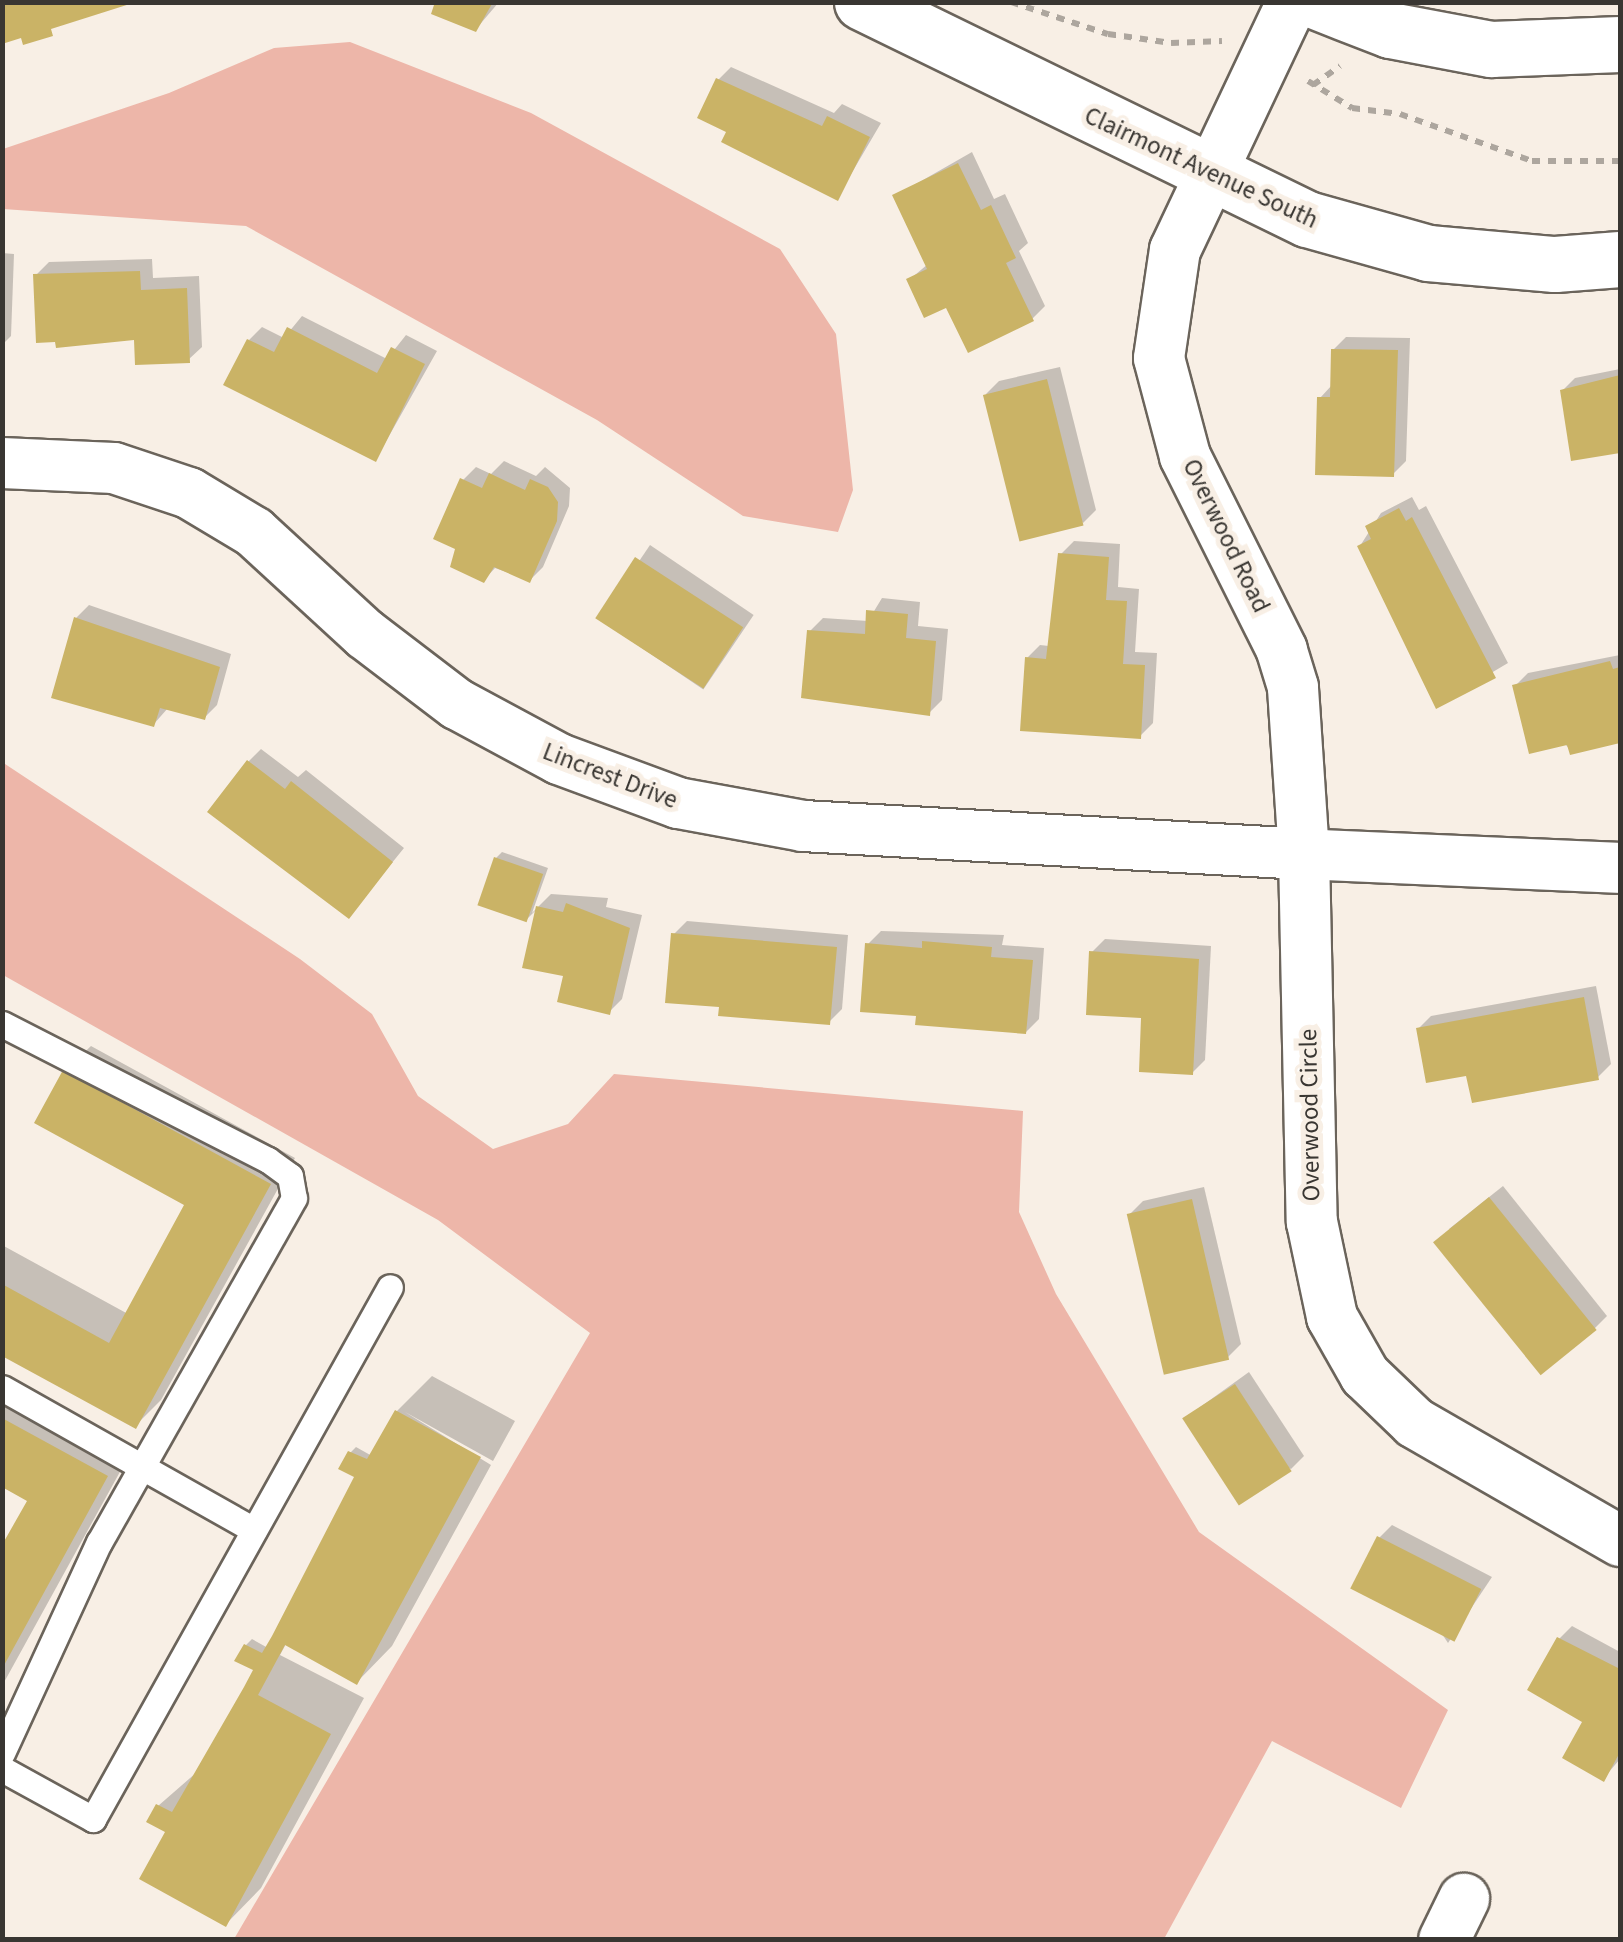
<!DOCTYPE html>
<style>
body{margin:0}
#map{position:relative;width:1623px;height:1942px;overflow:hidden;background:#f8efe5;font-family:"Source Sans 3",sans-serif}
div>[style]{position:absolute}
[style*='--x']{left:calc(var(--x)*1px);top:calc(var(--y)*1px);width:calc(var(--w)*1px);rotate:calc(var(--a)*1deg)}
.green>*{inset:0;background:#edb6a9}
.shadow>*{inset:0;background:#0003;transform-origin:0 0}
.building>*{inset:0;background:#cab366;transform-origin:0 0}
.path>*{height:6px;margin-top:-3px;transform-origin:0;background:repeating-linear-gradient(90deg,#ada69e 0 8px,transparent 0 16px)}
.roads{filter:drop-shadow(2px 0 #6b645b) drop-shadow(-2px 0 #6b645b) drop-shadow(0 2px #6b645b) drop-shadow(0 -2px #6b645b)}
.lane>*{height:25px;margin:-12.5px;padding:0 12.5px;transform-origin:12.5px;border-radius:12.5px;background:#fff}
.street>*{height:50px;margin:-25px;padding:0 25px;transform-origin:25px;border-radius:25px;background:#fff}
.secondary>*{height:55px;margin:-27.5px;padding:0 27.5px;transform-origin:27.5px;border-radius:27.5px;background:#fff}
span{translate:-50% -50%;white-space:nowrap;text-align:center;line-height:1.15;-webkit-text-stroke:10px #f8efe5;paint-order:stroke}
.street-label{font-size:25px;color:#393632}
.frame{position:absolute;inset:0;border:5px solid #393632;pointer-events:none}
</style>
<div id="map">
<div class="green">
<i style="clip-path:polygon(350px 42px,531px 113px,780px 249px,836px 334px,853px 490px,838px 532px,743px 516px,597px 420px,246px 226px,3px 209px,3px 149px,169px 93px,274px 48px)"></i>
<i style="clip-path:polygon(2px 762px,300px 959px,372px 1014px,418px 1096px,493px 1149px,568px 1124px,614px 1074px,1023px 1111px,1019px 1212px,1056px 1294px,1199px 1532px,1448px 1710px,1401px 1808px,1272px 1741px,1164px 1939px,234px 1939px,590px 1333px,438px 1220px,3px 975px)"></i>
</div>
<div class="shadow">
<i style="clip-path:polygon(438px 2px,499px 2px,476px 29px)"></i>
<i style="clip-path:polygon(731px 67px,834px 113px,842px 104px,881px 123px,837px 198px,729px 131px,718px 80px)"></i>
<i style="clip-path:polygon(972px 152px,994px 199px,1005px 194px,1028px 243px,1019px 251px,1045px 306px,1032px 319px,947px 304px,909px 280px,928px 264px,895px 196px)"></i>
<i style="clip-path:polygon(2px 253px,14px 254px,11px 336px,2px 345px)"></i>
<i style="clip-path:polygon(152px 259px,153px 278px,199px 276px,202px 347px,188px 360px,136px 337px,58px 340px,36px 275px,49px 262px)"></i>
<i style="clip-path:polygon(302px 316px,387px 359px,406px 335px,437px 351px,376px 459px,249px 340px,262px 327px,284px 338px)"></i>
<i style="clip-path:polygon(1346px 337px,1410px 338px,1406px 461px,1393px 474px,1320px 398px,1332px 385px,1333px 350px)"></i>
<i style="clip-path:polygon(1060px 367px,1096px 510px,1083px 523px,986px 394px,999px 381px)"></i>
<i style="clip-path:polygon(1620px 369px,1620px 451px,1573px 458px,1562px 391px,1575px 378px)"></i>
<i style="clip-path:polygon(504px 461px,536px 476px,545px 467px,570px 488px,569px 506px,543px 567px,530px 580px,495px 568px,484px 580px,463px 480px,476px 467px,491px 474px)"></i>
<i style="clip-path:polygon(1412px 497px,1419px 510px,1426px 506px,1508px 663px,1437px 705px,1360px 546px,1381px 513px)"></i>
<i style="clip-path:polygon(1074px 541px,1120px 544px,1118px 587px,1139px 589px,1135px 652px,1157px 653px,1153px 723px,1140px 736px,1027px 658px,1040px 645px,1049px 646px,1061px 554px)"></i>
<i style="left:650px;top:545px;width:125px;height:90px;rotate:34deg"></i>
<i style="clip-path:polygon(882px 598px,920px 602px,918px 626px,948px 629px,942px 700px,929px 713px,810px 631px,823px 618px,868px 621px)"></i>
<i style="clip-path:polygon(89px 605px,231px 654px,217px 705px,204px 718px,168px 708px,153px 725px,76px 618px)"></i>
<i style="clip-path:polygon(1620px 655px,1620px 739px,1572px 752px,1515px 686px,1528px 673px)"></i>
<i style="clip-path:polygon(261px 749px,298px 777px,306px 770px,404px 848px,349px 916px,248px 762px)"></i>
<i style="clip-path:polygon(502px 852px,548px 868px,532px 913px,551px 894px,608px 898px,606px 907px,642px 915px,622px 999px,609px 1012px,566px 974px,538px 908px,526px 920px,496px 858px)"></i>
<i style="clip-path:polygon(687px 921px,848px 935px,842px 1009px,829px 1022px,722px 1005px,674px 934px)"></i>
<i style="clip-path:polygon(881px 931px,1004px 935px,1002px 945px,1044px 948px,1039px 1019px,1026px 1032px,918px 1014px,868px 944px)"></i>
<i style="clip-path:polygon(1105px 939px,1211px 946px,1205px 1060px,1192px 1073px,1092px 952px)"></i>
<i style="clip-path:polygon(1596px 986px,1611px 1064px,1598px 1077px,1418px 1029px,1431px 1016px)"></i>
<i style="clip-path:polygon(91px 1046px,295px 1158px,161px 1400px,135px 1426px,2px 1353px,2px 1245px,128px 1314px,187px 1204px,65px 1071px)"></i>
<i style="clip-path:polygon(1503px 1186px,1607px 1316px,1594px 1329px,1449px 1229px)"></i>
<i style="clip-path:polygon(1204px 1187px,1241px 1344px,1228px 1357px,1130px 1214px,1143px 1201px)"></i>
<i style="clip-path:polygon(1249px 1372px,1304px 1456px,1291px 1469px,1185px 1418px)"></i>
<i style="clip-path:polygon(432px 1376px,515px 1421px,493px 1461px,405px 1412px,491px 1465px,392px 1646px,357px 1682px,287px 1642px,280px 1655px,364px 1698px,261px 1888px,226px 1924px,158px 1806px,197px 1772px,249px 1682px,256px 1669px,246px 1645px,252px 1639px,268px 1648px,276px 1635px,369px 1462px,350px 1453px,356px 1447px,372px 1456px,397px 1411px)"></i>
<i style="clip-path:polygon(2px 1379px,132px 1450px,2px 1686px,2px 1550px,30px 1500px,2px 1484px)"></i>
<i style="clip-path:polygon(1392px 1525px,1492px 1577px,1448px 1643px,1379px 1538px)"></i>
<i style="clip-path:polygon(1572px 1626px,1620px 1652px,1620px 1759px,1603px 1779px,1559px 1639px)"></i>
</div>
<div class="building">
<i style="clip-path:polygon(2px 2px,132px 2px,133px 3px,51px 29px,53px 36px,23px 45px,21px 38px,2px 44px)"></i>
<i style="clip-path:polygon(435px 2px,493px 2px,476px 32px,431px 14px)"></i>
<i style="clip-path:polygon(716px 78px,822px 126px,827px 116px,870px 137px,838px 201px,721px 142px,726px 132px,697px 118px)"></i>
<i style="clip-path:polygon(958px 163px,981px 210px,991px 205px,1016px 258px,1006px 263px,1034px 321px,968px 353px,946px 308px,924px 318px,906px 279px,927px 269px,892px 195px)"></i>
<i style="clip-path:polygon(140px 271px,141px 290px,187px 288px,190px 363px,135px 365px,134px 340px,56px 348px,55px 342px,36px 343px,33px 274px)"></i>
<i style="clip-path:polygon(287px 327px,377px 373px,391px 347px,425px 364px,376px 462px,223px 385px,247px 339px,274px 352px)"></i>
<i style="clip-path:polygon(1331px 349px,1398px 350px,1394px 477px,1315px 475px,1317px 397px,1330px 397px)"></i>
<i style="clip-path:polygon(1620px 375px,1620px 453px,1571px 461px,1560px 390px)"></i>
<i style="left:1047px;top:379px;width:151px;height:66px;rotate:76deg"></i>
<i style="clip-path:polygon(489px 473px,525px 490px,530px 479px,548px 487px,558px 502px,557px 521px,530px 583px,494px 567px,484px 583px,450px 567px,455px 549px,433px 539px,460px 478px,482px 488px)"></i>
<i style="clip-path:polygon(1399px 508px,1406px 521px,1412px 517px,1496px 678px,1436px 709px,1357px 546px,1371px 539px,1365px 526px)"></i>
<i style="clip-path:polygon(1058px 553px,1109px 557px,1106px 600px,1127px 601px,1123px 664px,1145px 665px,1141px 739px,1020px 731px,1025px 657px,1046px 659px)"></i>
<i style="left:635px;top:557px;width:129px;height:73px;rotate:33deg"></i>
<i style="clip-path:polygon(866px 610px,908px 614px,906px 638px,936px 641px,930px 716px,801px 698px,807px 630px,865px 634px)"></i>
<i style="clip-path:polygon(74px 617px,220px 667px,205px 720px,160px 708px,154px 727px,51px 698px)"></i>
<i style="clip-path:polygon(1610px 661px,1613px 669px,1620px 667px,1620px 743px,1570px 755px,1567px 745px,1529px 754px,1512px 685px)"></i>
<i style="clip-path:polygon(247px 760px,285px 789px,291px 781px,393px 862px,349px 919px,207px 812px)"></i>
<i style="left:494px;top:857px;width:52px;height:51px;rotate:19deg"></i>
<i style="clip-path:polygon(566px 903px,630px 928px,610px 1015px,557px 1002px,563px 976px,522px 968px,536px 906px,563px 912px)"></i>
<i style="clip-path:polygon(671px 933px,837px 947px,830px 1025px,718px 1016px,719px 1007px,665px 1003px)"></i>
<i style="clip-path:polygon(922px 941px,992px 947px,991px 957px,1033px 960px,1026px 1034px,915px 1025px,916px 1016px,860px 1012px,865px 943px,922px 948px)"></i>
<i style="clip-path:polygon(1089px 951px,1199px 959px,1193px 1075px,1139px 1072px,1141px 1018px,1086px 1015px)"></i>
<i style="clip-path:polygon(1584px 997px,1599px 1080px,1472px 1103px,1466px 1076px,1426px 1083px,1416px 1028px)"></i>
<i style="clip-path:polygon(63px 1070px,271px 1184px,136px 1429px,2px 1356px,2px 1284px,109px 1343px,184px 1205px,34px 1123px)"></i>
<i style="left:1489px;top:1197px;width:171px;height:72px;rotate:51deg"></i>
<i style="left:1192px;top:1199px;width:165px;height:67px;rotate:77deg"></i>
<i style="left:1235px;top:1384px;width:104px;height:63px;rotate:57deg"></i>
<i style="clip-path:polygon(395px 1410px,481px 1457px,357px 1685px,285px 1645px,258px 1695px,331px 1734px,226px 1927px,139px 1879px,165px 1832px,146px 1822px,156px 1804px,172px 1812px,244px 1687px,253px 1670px,234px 1661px,244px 1644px,262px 1653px,272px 1636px,354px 1477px,338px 1469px,348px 1451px,367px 1459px)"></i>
<i style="clip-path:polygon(2px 1418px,108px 1476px,2px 1669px,2px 1545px,27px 1501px,2px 1487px)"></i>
<i style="left:1377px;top:1536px;width:117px;height:59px;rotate:27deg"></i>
<i style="clip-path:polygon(1557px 1637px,1620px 1669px,1620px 1752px,1604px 1782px,1562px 1758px,1582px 1722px,1527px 1690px)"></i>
</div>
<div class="path">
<i style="--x:1011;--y:2;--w:102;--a:18.3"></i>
<i style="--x:1108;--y:34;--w:64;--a:8.1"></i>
<i style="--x:1171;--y:43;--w:51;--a:-2.2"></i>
<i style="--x:1308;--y:81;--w:52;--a:31.5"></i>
<i style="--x:1352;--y:108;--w:48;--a:7.1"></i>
<i style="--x:1400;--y:114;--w:140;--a:19.6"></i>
<i style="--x:1532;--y:161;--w:88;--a:0"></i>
<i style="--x:1313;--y:85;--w:33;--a:-35"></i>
</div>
<div class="roads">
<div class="lane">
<i style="--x:2;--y:1024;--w:299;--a:27.1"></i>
<i style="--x:268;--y:1160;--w:27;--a:36"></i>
<i style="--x:290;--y:1176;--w:22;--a:80"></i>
<i style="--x:294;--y:1198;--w:395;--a:119.5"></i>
<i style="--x:99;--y:1542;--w:232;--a:114.7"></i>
<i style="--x:2;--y:1388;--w:289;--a:29.4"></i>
<i style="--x:2;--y:1769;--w:104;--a:28.8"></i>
<i style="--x:93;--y:1819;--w:609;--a:-60.83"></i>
</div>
<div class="street">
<i style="--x:2;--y:463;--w:112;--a:2.6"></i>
<i style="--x:114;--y:468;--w:79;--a:18.4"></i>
<i style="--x:189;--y:493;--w:76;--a:31"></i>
<i style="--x:254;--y:532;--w:151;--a:42.6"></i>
<i style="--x:365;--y:634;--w:116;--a:37.3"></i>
<i style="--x:457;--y:704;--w:116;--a:28.3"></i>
<i style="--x:559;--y:759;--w:127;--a:20.3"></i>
<i style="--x:678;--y:803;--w:127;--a:10.4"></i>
<i style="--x:803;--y:826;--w:502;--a:3.2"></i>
<i style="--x:1304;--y:854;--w:167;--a:-93.8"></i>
<i style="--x:1293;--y:687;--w:39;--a:-107"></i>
<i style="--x:1282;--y:650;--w:217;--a:-116.6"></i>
<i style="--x:1185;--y:456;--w:101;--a:-104.9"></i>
<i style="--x:1159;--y:358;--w:109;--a:-81.6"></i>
<i style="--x:1175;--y:250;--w:274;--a:-64.7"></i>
<i style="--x:1620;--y:868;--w:316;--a:-177.5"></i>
<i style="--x:1304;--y:854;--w:368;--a:88.8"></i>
<i style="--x:1312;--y:1222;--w:97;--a:78.1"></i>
<i style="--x:1332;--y:1317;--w:67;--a:60.4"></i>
<i style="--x:1365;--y:1375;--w:69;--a:43.8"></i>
<i style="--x:1415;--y:1423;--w:237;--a:29.9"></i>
<i style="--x:1444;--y:1940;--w:46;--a:-64"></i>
</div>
<div class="secondary">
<i style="--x:862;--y:2;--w:495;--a:26"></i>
<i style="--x:1307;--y:219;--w:126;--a:15.7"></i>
<i style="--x:1428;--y:253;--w:127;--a:5"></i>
<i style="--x:1555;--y:264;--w:65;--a:-4.4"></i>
<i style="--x:1318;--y:2;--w:77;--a:21.3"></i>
<i style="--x:1390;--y:30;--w:103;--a:10.7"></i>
<i style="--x:1491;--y:49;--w:129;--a:-2.2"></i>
</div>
</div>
<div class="street-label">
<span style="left:1201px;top:168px;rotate:25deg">Clairmont Avenue South</span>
<span style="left:1226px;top:536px;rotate:64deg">Overwood Road</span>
<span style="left:610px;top:776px;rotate:21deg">Lincrest Drive</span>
<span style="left:1310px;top:1115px;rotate:-91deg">Overwood Circle</span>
</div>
<div class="frame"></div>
</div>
